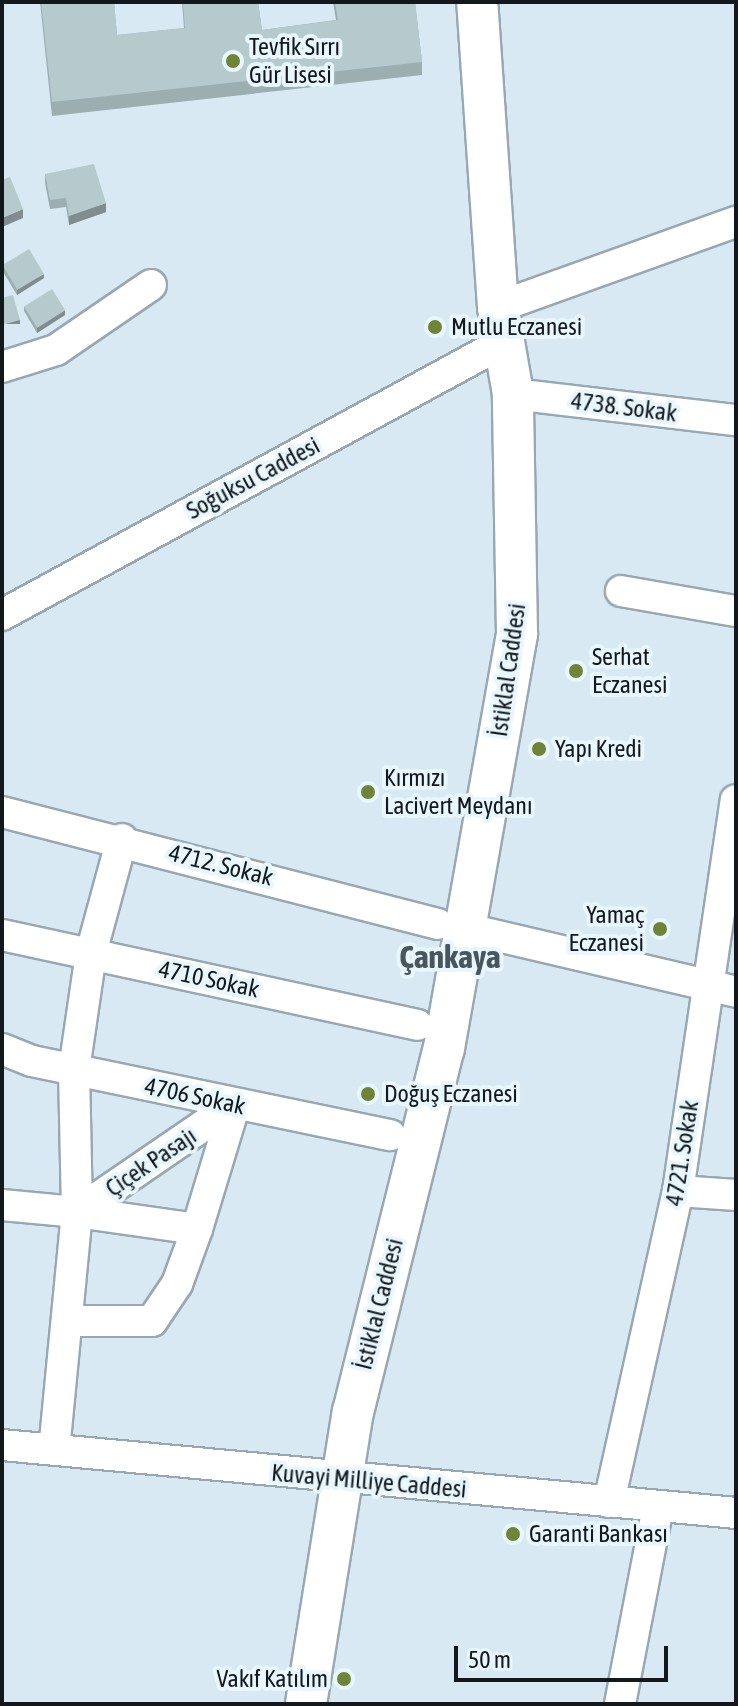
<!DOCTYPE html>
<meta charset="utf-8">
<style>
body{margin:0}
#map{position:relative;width:738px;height:1706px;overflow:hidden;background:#d8e9f3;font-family:"Asap Condensed",sans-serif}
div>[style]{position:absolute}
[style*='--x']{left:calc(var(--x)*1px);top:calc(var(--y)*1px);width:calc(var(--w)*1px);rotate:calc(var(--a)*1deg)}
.roads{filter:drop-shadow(2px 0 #98a8b2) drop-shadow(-2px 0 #98a8b2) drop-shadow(0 2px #98a8b2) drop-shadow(0 -2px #98a8b2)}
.minor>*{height:30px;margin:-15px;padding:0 15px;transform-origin:15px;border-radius:15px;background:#fff}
.major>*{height:40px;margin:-20px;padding:0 20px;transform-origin:20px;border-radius:20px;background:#fff}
.wall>*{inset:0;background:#9daeb1}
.shaded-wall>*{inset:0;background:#7f8d90;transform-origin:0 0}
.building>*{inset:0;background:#b6cace;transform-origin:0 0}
.dots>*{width:22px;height:22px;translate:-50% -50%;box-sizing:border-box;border:4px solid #e8f6fe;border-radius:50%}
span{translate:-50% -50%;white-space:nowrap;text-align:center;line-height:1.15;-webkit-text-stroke:8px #e8f6fe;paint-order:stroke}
.poi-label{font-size:24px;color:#12181c}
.left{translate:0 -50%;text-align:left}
.right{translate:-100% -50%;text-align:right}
.street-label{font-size:24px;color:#12181c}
.district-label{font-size:32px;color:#48565f;font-weight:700}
.frame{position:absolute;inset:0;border:4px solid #12181c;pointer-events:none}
.scale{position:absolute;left:454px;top:1646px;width:214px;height:36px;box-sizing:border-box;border:4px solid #12181c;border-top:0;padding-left:10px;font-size:24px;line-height:28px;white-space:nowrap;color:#12181c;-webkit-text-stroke:6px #e8f6fe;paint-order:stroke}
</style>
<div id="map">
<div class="roads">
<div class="minor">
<i style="--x:498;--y:307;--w:253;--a:-19.7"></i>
<i style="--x:2;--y:367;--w:57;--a:-17.5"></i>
<i style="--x:56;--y:350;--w:115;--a:-34.4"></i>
<i style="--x:513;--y:394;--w:225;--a:6.7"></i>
<i style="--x:621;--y:591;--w:117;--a:9.9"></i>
<i style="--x:2;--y:615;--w:571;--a:-28.54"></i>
<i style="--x:2;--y:812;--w:450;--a:14.4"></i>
<i style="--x:468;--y:929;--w:275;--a:13.2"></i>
<i style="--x:2;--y:935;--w:425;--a:12.2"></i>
<i style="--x:2;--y:1049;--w:32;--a:22"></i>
<i style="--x:32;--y:1061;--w:366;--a:11.7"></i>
<i style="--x:678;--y:1191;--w:58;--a:3.9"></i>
<i style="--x:2;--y:1205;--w:75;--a:5.3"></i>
<i style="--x:77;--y:1212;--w:239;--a:95.5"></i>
<i style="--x:77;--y:1212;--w:142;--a:-91.2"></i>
<i style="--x:74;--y:1070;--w:118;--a:-81.7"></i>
<i style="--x:91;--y:953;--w:118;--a:-74.8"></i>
<i style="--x:77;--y:1212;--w:121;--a:8.1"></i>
<i style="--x:197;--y:1229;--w:131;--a:-73.1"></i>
<i style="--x:77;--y:1212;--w:191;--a:-34.4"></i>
<i style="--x:67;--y:1321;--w:85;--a:0"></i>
<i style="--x:152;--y:1321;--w:45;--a:-56"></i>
<i style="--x:177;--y:1284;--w:59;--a:-70"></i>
<i style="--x:2;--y:1445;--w:737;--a:5.29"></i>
<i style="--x:609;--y:1502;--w:319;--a:-77.5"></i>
<i style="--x:678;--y:1191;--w:395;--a:-81.6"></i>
<i style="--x:620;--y:1704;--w:201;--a:-79.1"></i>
</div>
<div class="major">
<i style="--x:306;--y:1704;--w:296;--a:-80.9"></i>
<i style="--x:353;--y:1412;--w:375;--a:-76"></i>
<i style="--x:444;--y:1048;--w:420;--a:-80"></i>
<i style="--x:517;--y:634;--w:240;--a:-91"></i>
<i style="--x:513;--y:394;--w:88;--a:-99.8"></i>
<i style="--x:498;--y:307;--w:306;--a:-93.9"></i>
</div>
</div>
<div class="wall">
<i style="clip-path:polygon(40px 2px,114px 2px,117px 35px,184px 28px,182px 2px,258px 2px,262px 30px,336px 20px,333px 2px,415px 2px,422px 62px,422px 75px,52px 116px)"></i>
<i style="clip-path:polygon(45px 174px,106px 212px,69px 225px,66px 207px,50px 209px,45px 183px)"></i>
<i style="clip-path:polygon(2px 265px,44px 278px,17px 295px,2px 270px)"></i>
<i style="clip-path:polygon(24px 307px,65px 315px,37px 333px,24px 311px)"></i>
</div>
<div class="shaded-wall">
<i style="clip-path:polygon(106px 203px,106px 212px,69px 225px,69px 216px)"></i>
<i style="clip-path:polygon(23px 209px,23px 218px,2px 227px,2px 218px)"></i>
<i style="clip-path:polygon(44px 274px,44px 278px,17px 295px,17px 290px)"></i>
<i style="clip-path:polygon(65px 310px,65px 315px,37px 333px,37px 328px)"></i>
<i style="left:20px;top:320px;width:4px;height:19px;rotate:90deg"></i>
</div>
<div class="building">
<i style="clip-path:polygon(41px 2px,114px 2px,117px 35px,185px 28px,183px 2px,258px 2px,262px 30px,338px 20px,335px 2px,415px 2px,422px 62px,52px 102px)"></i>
<i style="clip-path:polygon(94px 164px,106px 203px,69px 216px,66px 198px,50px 200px,45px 174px)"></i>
<i style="clip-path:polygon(10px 177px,23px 209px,2px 218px,2px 180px)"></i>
<i style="left:29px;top:249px;width:29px;height:31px;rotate:59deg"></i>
<i style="left:52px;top:289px;width:25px;height:33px;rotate:58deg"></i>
<i style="clip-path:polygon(13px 295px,20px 320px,2px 325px,2px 298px)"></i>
</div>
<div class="dots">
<i style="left:233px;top:61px;background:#6e8436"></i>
<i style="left:435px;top:327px;background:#6e8436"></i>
<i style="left:576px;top:671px;background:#6e8436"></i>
<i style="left:539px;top:749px;background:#6e8436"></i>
<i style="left:368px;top:792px;background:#6e8436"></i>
<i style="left:660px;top:929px;background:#6e8436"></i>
<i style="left:368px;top:1094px;background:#6e8436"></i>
<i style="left:513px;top:1534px;background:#6e8436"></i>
<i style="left:344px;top:1679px;background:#6e8436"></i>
</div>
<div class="poi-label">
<span class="left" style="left:249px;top:61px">Tevfik Sırrı<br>Gür Lisesi</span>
<span class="left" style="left:451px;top:327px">Mutlu Eczanesi</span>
<span class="left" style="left:592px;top:671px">Serhat<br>Eczanesi</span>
<span class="left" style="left:555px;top:749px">Yapı Kredi</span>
<span class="left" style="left:384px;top:792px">Kırmızı<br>Lacivert Meydanı</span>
<span class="right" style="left:644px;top:929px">Yamaç<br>Eczanesi</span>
<span class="left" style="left:384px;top:1094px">Doğuş Eczanesi</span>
<span class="left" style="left:529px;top:1534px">Garanti Bankası</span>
<span class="right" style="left:328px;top:1679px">Vakıf Katılım</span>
</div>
<div class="street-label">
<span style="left:624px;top:407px;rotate:7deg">4738. Sokak</span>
<span style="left:253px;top:478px;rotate:-28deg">Soğuksu Caddesi</span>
<span style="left:508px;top:670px;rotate:-82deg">İstiklal Caddesi</span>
<span style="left:221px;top:865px;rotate:14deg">4712. Sokak</span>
<span style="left:209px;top:979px;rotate:12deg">4710 Sokak</span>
<span style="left:195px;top:1096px;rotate:12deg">4706 Sokak</span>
<span style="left:682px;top:1153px;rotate:-81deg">4721. Sokak</span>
<span style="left:151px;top:1162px;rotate:-34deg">Çiçek Pasajı</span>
<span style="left:379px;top:1304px;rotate:-76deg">İstiklal Caddesi</span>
<span style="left:369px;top:1481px;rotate:5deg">Kuvayi Milliye Caddesi</span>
</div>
<div class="district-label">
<span style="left:450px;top:957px">Çankaya</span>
</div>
<div class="frame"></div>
<div class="scale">50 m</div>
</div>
